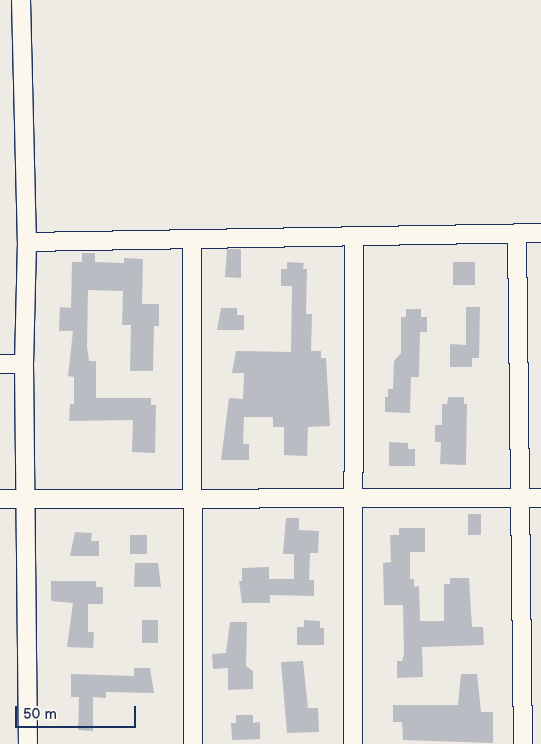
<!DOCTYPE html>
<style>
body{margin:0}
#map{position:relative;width:541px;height:744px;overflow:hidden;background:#eeebe4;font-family:"Balsamiq Sans",sans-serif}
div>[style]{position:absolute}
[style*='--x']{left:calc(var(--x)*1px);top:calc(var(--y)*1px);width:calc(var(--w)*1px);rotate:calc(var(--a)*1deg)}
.building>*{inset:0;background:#b9bcc3;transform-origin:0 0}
.roads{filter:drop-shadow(1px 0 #1b2f5e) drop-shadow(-1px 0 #1b2f5e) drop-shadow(0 1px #1b2f5e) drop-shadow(0 -1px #1b2f5e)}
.minor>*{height:18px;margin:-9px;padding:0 9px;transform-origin:9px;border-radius:9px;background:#fbf7ec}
span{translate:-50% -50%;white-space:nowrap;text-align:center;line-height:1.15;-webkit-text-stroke:4px #fbf7ec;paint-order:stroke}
.scale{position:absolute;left:15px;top:706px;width:121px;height:22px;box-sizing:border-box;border:2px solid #1b2f5e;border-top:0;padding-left:6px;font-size:15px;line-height:18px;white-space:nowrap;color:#1b2f5e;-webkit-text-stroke:4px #fbf7ec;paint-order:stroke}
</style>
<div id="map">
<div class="building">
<i style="clip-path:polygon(227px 249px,241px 249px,241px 278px,225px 277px)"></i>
<i style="clip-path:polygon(82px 253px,95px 253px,95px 262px,124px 263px,124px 258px,143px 259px,142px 304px,159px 304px,159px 326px,154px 326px,153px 371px,130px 371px,131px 325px,122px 325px,123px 291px,88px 290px,87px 347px,89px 361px,96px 361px,96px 398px,151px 398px,151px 405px,156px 405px,155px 453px,132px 452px,133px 420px,69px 421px,70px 404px,74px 404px,74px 377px,68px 376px,73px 331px,59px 331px,60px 307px,71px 308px,72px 262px,82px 262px)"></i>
<i style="clip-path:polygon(287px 262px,304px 263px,303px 269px,307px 269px,306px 314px,312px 314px,311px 351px,321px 351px,321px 358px,326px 358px,330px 426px,308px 427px,307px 456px,284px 455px,284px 427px,273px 427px,273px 417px,244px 417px,243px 444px,249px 444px,249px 460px,221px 460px,229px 398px,243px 399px,244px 373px,232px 373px,236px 351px,291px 352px,292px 286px,281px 286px,281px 269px,287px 269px)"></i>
<i style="left:453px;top:262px;width:22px;height:23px"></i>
<i style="clip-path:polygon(466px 307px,480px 307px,479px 358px,472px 358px,472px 367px,450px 367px,450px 344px,466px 345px)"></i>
<i style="clip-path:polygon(221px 308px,237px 308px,237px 315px,244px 315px,244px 330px,217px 330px)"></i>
<i style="clip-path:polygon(406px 309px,421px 309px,421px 317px,427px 317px,427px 332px,420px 332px,419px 377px,411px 377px,410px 413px,385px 412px,385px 397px,388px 397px,388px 389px,393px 389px,394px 361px,401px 353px,401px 317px,406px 317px)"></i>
<i style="clip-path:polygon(448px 397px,464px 397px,464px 404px,467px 404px,466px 465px,440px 464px,441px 442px,435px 442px,435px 425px,442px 425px,442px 404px,447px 404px)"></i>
<i style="clip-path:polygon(389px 442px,408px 443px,408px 449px,415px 449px,415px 466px,389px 466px)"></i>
<i style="left:468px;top:514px;width:13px;height:21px"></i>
<i style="clip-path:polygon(286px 518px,299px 518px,299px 530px,319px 531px,318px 553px,310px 553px,309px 580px,314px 580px,314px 596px,270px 595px,270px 603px,242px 603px,239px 581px,242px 581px,242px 568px,269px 567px,269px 579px,294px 579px,294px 554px,283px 554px)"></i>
<i style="clip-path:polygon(399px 528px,425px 528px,425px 552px,410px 552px,410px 579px,414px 579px,414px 587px,419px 586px,420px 621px,444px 621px,444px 584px,450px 584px,450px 578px,469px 578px,472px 627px,483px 627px,484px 645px,422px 647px,423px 677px,397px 678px,397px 661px,402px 661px,404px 654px,403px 605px,384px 605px,383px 563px,391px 562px,390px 535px,399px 535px)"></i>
<i style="clip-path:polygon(75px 532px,92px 533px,91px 541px,99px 541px,99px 556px,70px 556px)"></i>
<i style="left:130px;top:535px;width:17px;height:19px"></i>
<i style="clip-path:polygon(135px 563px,158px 563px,161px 587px,134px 587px)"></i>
<i style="clip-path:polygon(51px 581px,96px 581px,96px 587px,103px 587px,103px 604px,88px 604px,88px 632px,94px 632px,93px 648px,67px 647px,73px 603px,51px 601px)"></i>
<i style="left:142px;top:620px;width:16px;height:23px"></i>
<i style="clip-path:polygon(304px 620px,320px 621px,320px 628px,324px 628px,324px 645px,297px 645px,297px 627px,304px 627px)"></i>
<i style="clip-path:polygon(230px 622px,247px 622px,246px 666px,253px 671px,253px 689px,228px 690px,228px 668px,213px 669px,212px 654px,226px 653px)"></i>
<i style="clip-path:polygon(303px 661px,308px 708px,318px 708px,319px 732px,287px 733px,281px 662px)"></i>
<i style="clip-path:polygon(134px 668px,150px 668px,154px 693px,106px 692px,106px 698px,93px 697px,93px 731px,78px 730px,79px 697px,71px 697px,71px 674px,134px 676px)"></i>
<i style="clip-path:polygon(461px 674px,477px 674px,481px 712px,493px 712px,493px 743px,403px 740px,402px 722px,393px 722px,393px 705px,458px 705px)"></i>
<i style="clip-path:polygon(236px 715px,253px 715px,253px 723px,260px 722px,260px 739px,232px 740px,231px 723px,236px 723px)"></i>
</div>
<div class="roads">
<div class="minor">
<i style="--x:21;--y:0;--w:242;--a:88.6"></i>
<i style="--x:27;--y:242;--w:122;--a:91.4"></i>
<i style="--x:24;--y:364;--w:380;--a:89.4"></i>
<i style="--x:517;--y:234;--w:510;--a:89.33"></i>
<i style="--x:192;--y:240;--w:504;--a:89.89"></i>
<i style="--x:27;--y:242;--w:514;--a:-1"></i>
<i style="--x:0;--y:364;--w:24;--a:0"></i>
<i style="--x:0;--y:499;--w:541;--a:-0.11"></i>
<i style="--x:353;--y:744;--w:507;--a:-89.89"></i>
</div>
</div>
<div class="scale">50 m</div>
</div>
